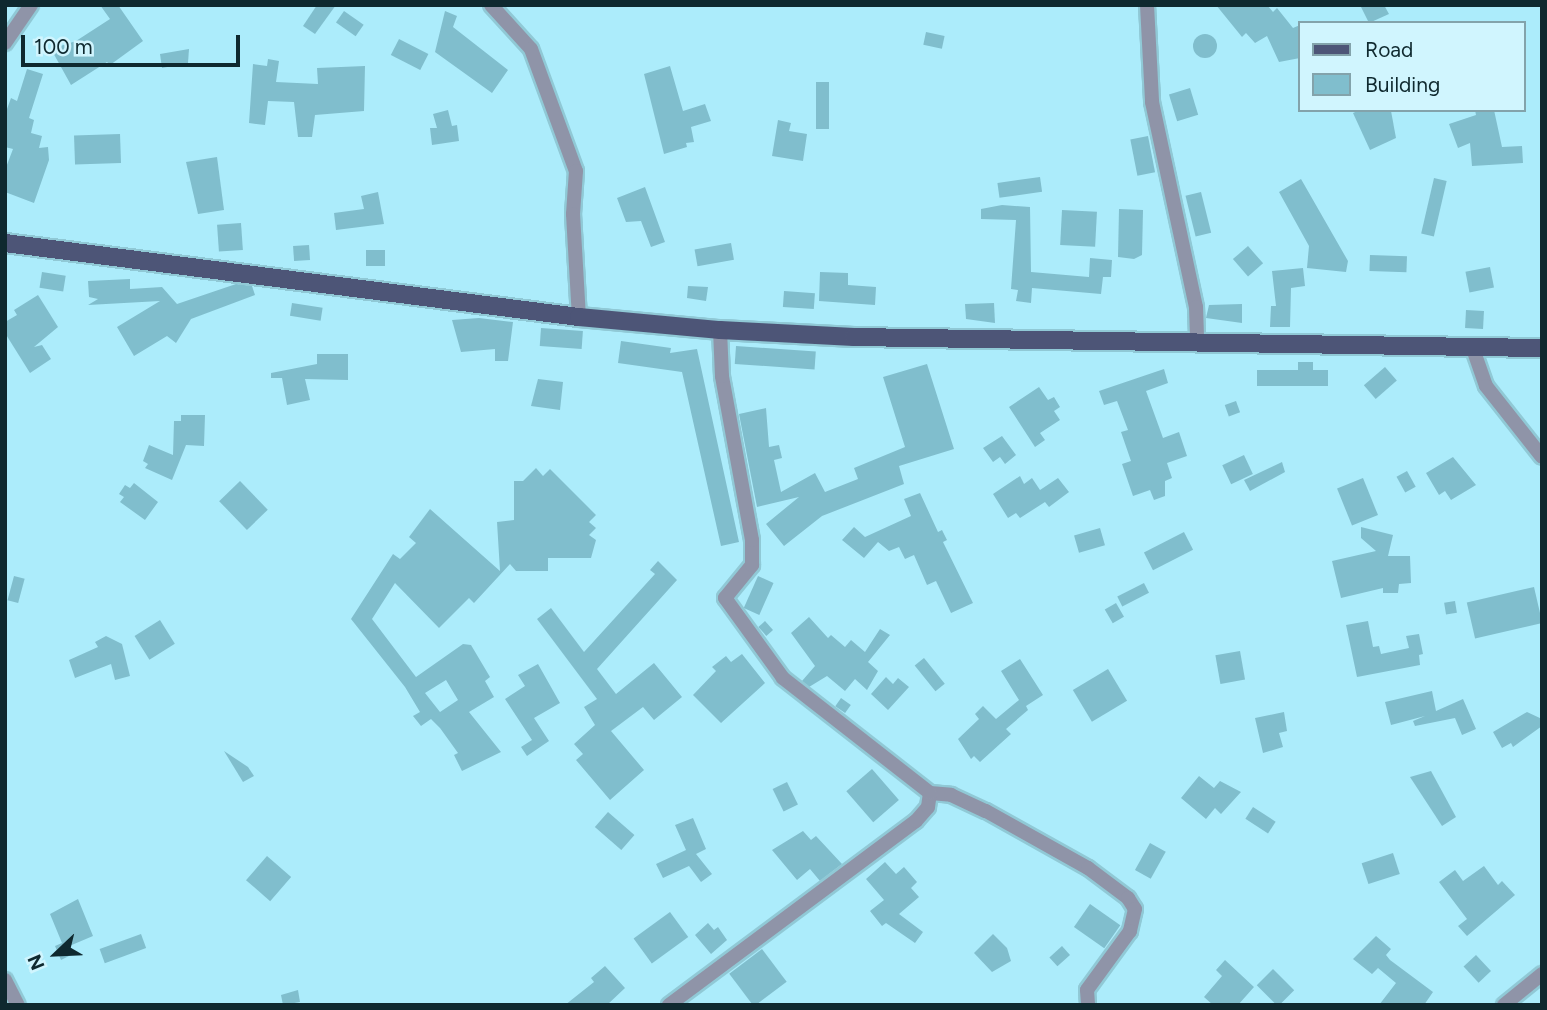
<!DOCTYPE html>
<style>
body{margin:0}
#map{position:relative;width:1547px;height:1010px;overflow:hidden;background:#acecfb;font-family:Figtree,sans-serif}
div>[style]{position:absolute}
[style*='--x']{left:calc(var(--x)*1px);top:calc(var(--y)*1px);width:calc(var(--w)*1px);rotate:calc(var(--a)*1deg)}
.building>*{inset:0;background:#80becd;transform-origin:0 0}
.round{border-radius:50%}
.roads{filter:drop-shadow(2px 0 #90c9d6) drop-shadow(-2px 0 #90c9d6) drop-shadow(0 2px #90c9d6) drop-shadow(0 -2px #90c9d6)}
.minor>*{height:14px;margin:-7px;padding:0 7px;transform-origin:7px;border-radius:7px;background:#8f94a8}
.major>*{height:18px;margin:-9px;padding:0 9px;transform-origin:9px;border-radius:9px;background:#4d5577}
span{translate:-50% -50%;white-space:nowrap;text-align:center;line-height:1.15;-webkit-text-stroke:5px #d0f5fe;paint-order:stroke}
.frame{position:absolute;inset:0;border:7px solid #0f292f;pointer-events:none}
.legend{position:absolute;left:1298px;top:21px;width:228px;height:91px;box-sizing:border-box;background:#d0f5fe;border:2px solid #83a3ab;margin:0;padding:9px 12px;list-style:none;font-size:21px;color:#0f292f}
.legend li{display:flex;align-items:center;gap:14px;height:35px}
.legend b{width:35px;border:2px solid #83a3ab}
.north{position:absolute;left:21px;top:919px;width:70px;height:70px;-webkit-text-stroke:5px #d0f5fe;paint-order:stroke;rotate:247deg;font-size:19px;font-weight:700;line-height:28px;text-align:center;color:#0f292f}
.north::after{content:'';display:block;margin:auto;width:24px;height:32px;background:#0f292f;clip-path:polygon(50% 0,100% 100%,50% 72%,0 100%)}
.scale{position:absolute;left:21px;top:35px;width:219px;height:32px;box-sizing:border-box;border:4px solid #0f292f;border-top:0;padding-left:9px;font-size:21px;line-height:24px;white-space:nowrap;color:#0f292f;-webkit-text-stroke:5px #d0f5fe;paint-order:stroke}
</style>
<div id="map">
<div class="building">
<i style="clip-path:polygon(100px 5px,118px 5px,143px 41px,110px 65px,107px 62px,71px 85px,51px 49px,76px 41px,110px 19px)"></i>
<i style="clip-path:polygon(317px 5px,336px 5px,315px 34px,303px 26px)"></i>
<i style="clip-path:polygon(1216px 5px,1267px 5px,1273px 12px,1277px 8px,1293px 28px,1300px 25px,1300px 58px,1279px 62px,1267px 36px,1255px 43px,1246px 33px,1242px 37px)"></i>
<i style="clip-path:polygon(1360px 5px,1384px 5px,1389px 14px,1369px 23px)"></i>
<i style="left:344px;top:11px;width:24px;height:14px;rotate:35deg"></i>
<i style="clip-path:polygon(445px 11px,457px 16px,453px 27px,508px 70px,492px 93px,435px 52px)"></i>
<i style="left:926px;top:32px;width:19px;height:13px;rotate:12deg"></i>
<i class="round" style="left:1193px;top:34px;width:24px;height:24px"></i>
<i style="left:399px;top:39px;width:33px;height:18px;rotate:27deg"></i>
<i style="clip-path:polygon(189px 49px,188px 63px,162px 68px,160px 54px)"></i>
<i style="clip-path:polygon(268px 59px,279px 61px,276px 82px,318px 84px,317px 68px,365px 66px,364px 111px,315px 115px,312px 137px,298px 137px,294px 102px,268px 101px,265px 125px,249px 123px,253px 64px,267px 66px)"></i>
<i style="clip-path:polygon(670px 66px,683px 111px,705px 104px,711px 121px,691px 127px,694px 142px,686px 143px,687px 147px,664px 154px,644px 74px)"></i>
<i style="clip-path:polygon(27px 69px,43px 74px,29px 118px,34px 120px,31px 133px,42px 136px,39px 148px,48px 147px,49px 160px,34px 203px,5px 192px,5px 170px,13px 149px,5px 147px,7px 109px,11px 98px,17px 101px)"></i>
<i style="left:816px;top:82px;width:13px;height:47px"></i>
<i style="left:1190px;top:88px;width:28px;height:22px;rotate:73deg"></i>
<i style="clip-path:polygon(448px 110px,452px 126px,457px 125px,459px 141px,432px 145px,430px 128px,437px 128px,433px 114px)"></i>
<i style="clip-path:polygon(1360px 110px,1391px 111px,1396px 138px,1370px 150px,1353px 113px)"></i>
<i style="clip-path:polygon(1475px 110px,1494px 110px,1502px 147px,1522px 146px,1523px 163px,1472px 166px,1470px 143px,1458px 148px,1449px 124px,1476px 115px)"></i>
<i style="clip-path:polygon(778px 120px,791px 123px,789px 131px,807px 134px,803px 161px,772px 156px)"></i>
<i style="left:120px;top:134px;width:29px;height:46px;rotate:88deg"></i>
<i style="left:1148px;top:136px;width:37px;height:18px;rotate:79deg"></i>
<i style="clip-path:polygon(217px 157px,224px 210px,198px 214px,186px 162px)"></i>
<i style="left:1040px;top:177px;width:15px;height:43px;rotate:82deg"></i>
<i style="left:1434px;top:178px;width:13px;height:57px;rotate:13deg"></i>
<i style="clip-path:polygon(1301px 179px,1348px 261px,1346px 272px,1307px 268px,1309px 246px,1279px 192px)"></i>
<i style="clip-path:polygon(645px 187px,665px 242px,651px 247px,641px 221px,626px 222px,617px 198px)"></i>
<i style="clip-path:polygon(378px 192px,384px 224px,336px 230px,334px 213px,364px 209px,361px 196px)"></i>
<i style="left:1201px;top:192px;width:42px;height:16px;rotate:76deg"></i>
<i style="clip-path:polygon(1002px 205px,1030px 207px,1031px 272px,1089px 277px,1090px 258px,1112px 260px,1111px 277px,1103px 277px,1101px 294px,1032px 288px,1031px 303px,1016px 301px,1018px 290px,1011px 289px,1016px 220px,981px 219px,981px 209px)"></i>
<i style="clip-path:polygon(1119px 209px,1143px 210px,1142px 255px,1134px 259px,1118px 257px)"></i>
<i style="left:1062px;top:210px;width:35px;height:35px;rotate:3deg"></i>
<i style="left:241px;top:223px;width:27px;height:24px;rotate:86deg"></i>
<i style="left:731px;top:243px;width:17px;height:37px;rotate:80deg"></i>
<i style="left:309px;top:245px;width:15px;height:16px;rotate:86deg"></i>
<i style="left:1248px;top:246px;width:23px;height:20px;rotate:49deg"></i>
<i style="left:366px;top:250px;width:19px;height:16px"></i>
<i style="left:1370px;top:255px;width:37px;height:16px;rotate:2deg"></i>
<i style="left:1490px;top:267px;width:21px;height:25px;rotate:79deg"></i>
<i style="clip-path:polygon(1303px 268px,1305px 286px,1291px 288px,1290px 327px,1270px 327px,1271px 306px,1276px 306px,1272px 271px)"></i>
<i style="left:42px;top:272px;width:24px;height:16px;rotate:9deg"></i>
<i style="clip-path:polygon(820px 272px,848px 273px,848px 285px,876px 287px,875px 305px,819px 301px)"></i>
<i style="clip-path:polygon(130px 279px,130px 289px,162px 287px,177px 304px,236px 284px,252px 286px,255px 295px,191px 319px,176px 343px,167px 336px,134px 356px,117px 327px,160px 301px,88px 305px,98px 299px,89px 297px,88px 281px)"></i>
<i style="clip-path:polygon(688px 286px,708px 287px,706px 301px,687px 298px)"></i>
<i style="left:784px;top:291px;width:31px;height:16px;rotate:4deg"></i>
<i style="clip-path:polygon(38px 295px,58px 327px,34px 347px,42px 345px,51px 359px,30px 373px,5px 333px,5px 322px,17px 315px,14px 310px)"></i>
<i style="left:292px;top:303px;width:31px;height:13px;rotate:9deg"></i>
<i style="clip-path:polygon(994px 303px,995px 323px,966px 319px,965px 304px)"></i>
<i style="clip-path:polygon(1242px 304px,1242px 323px,1206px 318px,1209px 305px)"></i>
<i style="left:1466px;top:310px;width:18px;height:18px;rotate:3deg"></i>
<i style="clip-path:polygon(479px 318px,513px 322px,508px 361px,495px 361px,495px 349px,461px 352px,452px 320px)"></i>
<i style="left:541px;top:328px;width:42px;height:18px;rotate:4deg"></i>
<i style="clip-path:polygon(621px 341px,671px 348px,670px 353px,697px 349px,739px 542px,721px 546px,682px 372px,618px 363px)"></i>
<i style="left:736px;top:346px;width:80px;height:18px;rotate:4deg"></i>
<i style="clip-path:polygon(317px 354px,348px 354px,348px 380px,305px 379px,310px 400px,287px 405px,282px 378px,271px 378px,271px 373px,317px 364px)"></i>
<i style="clip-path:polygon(1298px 362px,1313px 362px,1313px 370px,1328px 370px,1328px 386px,1257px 386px,1257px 370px,1298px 370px)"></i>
<i style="clip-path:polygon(927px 364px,954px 449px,899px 466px,904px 484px,822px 516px,784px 546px,766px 524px,799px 497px,757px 507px,739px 414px,766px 408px,769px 447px,779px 445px,782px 458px,774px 460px,781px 492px,815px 473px,825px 492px,858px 479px,854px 468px,905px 447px,883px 377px)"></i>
<i style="left:1385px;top:367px;width:18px;height:28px;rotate:49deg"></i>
<i style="clip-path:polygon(1164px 369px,1168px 383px,1146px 391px,1163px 438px,1179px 432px,1187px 456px,1167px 463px,1172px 478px,1165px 481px,1165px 496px,1154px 500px,1150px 490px,1133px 496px,1122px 464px,1131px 461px,1121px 432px,1128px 430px,1117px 401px,1104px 405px,1099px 391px)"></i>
<i style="clip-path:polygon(538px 379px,563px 382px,560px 410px,531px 406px)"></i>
<i style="clip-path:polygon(1039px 387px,1048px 400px,1054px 397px,1060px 407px,1054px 411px,1060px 420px,1040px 433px,1045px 440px,1035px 447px,1009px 407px)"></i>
<i style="left:1236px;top:401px;width:12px;height:12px;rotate:70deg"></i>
<i style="clip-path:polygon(181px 415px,205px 415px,204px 446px,186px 445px,172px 480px,145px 468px,148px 464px,143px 461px,149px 445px,173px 455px,174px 421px,181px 421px)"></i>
<i style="clip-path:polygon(1002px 436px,1016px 455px,1005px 464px,1000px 457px,993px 462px,983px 448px)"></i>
<i style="left:1244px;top:455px;width:21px;height:24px;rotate:65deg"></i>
<i style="clip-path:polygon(1453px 457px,1476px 485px,1451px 500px,1445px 491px,1439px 495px,1426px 473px)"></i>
<i style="clip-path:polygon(1282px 462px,1285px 472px,1250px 491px,1244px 480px)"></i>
<i style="clip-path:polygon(evenodd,536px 468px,543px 476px,550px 469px,596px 515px,589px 522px,596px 528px,589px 535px,596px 540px,591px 558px,548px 558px,548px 571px,516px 571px,510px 564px,474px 603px,469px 598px,439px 628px,395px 583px,372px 619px,416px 677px,463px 644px,471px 645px,490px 677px,485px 681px,494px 697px,469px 712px,501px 752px,462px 771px,454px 755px,458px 753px,440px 728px,431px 719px,421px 726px,413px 716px,420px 712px,405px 687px,351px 619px,393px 554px,400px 559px,416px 543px,409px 537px,430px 509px,500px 571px,497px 522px,514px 520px,514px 481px,523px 481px,536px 468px,446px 680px,458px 700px,440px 712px,425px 693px,446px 680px)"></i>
<i style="left:1407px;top:471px;width:18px;height:12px;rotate:61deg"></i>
<i style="clip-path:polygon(1020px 476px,1024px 484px,1032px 478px,1040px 490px,1058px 478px,1069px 492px,1049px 507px,1045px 502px,1020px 518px,1016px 513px,1008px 518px,993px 494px)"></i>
<i style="left:1363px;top:478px;width:40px;height:28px;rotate:68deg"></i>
<i style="left:240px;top:481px;width:40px;height:29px;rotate:46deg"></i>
<i style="clip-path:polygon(134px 483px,158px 502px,145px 520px,120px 502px,124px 497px,119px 494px,125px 485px,130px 488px)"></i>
<i style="clip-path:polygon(920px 493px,938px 532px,942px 530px,947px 540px,943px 542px,973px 603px,951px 613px,936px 581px,927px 585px,914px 555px,905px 559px,899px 547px,889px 551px,878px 542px,864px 558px,842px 540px,854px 527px,865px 537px,911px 516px,904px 499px)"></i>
<i style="clip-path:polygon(1361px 527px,1393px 535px,1388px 556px,1410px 556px,1411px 583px,1399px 584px,1398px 593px,1383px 593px,1383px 588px,1341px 598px,1332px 561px,1376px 551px,1361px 538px)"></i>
<i style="left:1100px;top:528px;width:18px;height:27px;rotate:74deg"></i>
<i style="left:1184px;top:532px;width:20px;height:45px;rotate:63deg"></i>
<i style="clip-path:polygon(658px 561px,677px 580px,597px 669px,616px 694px,654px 663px,682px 697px,654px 720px,643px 707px,611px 731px,644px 770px,610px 800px,576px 760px,583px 754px,574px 744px,595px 725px,584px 707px,597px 699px,537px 619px,551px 608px,584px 652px,655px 574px,650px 570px)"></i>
<i style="left:14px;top:576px;width:11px;height:25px;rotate:15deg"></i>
<i style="left:758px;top:576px;width:17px;height:35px;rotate:24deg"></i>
<i style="left:1144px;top:583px;width:11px;height:30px;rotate:63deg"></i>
<i style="left:1534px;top:587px;width:37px;height:69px;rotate:77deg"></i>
<i style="left:1455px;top:601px;width:12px;height:11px;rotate:81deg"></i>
<i style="left:1116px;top:603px;width:16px;height:13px;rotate:60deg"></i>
<i style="clip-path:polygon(809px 617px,828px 638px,831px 635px,845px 647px,851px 640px,865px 652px,880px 629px,890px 635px,868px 662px,878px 671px,867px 690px,855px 679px,845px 691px,827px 676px,809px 687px,802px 681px,815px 666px,791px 633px)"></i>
<i style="left:160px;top:620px;width:28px;height:30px;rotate:58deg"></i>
<i style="left:765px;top:621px;width:12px;height:9px;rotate:48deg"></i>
<i style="clip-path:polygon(1368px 621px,1373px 647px,1379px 646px,1381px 654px,1409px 648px,1406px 636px,1419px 634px,1423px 654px,1419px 655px,1420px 665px,1357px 677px,1346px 625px)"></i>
<i style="clip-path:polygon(106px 636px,122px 644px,130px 676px,115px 680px,111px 664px,75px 678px,69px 660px,98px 647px,95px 642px)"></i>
<i style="left:1240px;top:651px;width:29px;height:25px;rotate:80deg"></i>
<i style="clip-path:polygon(742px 654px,765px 683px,721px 723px,693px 695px,716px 671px,712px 667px,726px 656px,731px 662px)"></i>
<i style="left:924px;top:658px;width:33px;height:12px;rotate:51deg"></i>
<i style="clip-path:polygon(1020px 659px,1043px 695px,1026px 706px,1028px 710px,1006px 729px,1011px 734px,980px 762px,974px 756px,971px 759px,958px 739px,979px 719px,975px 714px,983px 706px,996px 719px,1019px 700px,1001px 671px)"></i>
<i style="clip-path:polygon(538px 664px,560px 703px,534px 718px,549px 741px,527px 756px,521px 747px,532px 740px,505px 699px,525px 686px,518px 675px)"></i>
<i style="left:1108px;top:669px;width:37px;height:41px;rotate:59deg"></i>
<i style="clip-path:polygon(886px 677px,893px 684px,898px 678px,909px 687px,888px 710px,871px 694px)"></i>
<i style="clip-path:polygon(1432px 691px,1436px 711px,1463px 699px,1476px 729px,1462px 735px,1455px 718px,1415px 726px,1413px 721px,1425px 716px,1391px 725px,1385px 702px)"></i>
<i style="left:841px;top:698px;width:12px;height:10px;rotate:35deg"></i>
<i style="clip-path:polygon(1284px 712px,1287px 731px,1279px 733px,1283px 747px,1263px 753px,1255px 718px)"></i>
<i style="clip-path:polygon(1527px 712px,1542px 719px,1542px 726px,1513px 747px,1511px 743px,1502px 748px,1493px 732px)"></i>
<i style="clip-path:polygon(224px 751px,248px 767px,254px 776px,243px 782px)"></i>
<i style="left:872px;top:769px;width:41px;height:34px;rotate:49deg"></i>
<i style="clip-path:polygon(1431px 771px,1456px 817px,1442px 826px,1410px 777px)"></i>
<i style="clip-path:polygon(1199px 776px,1214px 788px,1220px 781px,1241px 792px,1221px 814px,1215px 808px,1206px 819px,1181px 798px)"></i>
<i style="left:787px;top:782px;width:25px;height:16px;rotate:64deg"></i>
<i style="left:1253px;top:807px;width:27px;height:14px;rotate:33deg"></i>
<i style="left:608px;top:812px;width:35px;height:20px;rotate:41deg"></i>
<i style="clip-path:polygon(693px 818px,706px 849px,696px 854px,712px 874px,701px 882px,689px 866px,663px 878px,656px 864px,686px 850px,675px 825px)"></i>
<i style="clip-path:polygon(803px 831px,811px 840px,816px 836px,842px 864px,820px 881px,810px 869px,797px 880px,772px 850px)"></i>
<i style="left:1150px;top:843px;width:18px;height:31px;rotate:29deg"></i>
<i style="left:1393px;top:853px;width:22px;height:33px;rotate:72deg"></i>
<i style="left:267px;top:856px;width:32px;height:32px;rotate:41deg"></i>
<i style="clip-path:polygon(885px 862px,896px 874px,904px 867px,917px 882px,911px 888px,919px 897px,899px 914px,923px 932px,915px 943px,886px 923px,882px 926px,870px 911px,884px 900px,866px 879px)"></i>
<i style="clip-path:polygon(1484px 866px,1498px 885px,1502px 881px,1515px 895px,1467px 936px,1458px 926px,1467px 919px,1439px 882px,1455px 870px,1463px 881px)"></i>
<i style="clip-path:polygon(78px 899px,93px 936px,67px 947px,71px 955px,61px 960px,55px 946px,62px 943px,50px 914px)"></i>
<i style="left:1090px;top:904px;width:37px;height:28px;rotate:35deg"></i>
<i style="left:670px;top:912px;width:31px;height:45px;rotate:54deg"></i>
<i style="clip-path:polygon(708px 923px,714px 930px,718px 927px,727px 940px,711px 954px,695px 935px)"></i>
<i style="left:141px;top:934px;width:15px;height:44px;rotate:70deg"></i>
<i style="clip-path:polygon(993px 934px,1007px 948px,1011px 961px,992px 972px,974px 953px)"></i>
<i style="clip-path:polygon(1376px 936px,1391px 949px,1386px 955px,1390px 960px,1433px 992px,1424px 1005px,1379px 1005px,1396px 983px,1378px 968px,1372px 974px,1353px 959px)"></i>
<i style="left:1062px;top:946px;width:12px;height:17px;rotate:48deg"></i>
<i style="left:762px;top:949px;width:41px;height:41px;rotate:53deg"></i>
<i style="left:1476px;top:955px;width:22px;height:17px;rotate:47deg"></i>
<i style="clip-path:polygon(1225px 960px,1254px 987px,1238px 1005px,1213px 1005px,1204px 997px,1222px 976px,1216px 970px)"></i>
<i style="clip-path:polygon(605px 966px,625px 988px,607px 1005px,565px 1005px,594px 982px,591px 978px)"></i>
<i style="left:1273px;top:969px;width:30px;height:23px;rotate:45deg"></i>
<i style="clip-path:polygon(298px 990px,300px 1002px,283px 1005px,281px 995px)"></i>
</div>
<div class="roads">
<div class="minor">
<i style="--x:491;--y:5;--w:59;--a:47.7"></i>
<i style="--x:531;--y:49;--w:130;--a:69.8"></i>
<i style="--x:576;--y:171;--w:43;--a:94"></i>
<i style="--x:573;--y:214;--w:103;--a:86.7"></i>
<i style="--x:1147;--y:5;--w:97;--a:87"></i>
<i style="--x:1152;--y:102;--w:210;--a:77.9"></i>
<i style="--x:1196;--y:307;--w:33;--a:88"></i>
<i style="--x:5;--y:43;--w:46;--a:-55.6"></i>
<i style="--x:1472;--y:346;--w:42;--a:70.7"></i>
<i style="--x:1486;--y:386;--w:90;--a:51.7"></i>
<i style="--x:930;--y:793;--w:21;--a:5"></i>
<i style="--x:951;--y:795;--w:38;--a:25"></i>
<i style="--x:986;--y:811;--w:117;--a:29.2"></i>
<i style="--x:1088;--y:868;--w:50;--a:36.9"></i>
<i style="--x:1128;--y:898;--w:13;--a:58"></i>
<i style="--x:1135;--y:909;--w:23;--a:103"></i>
<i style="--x:1130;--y:931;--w:73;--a:126.1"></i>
<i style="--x:1087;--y:990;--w:15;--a:86"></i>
<i style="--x:5;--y:980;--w:28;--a:63"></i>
<i style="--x:669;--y:1005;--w:308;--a:-36.7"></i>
<i style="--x:916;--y:821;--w:18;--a:-49"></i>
<i style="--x:928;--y:807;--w:14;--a:-82"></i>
<i style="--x:930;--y:793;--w:187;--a:-142"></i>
<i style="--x:783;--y:678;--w:99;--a:-125.9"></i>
<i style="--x:725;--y:598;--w:43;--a:-50.7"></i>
<i style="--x:752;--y:565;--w:25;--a:-90"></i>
<i style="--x:752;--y:540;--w:167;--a:-100.4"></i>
<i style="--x:722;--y:376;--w:46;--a:-92.5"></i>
<i style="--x:1504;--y:1005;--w:49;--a:-39.2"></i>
</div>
<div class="major">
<i style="--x:5;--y:243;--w:579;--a:7.35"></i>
<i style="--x:579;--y:317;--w:142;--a:5.3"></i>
<i style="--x:720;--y:330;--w:134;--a:3"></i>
<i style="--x:854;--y:337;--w:688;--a:0.92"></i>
</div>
</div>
<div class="frame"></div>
<ul class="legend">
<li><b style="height:9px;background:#4d5577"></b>Road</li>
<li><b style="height:19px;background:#80becd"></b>Building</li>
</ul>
<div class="north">N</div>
<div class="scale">100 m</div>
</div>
